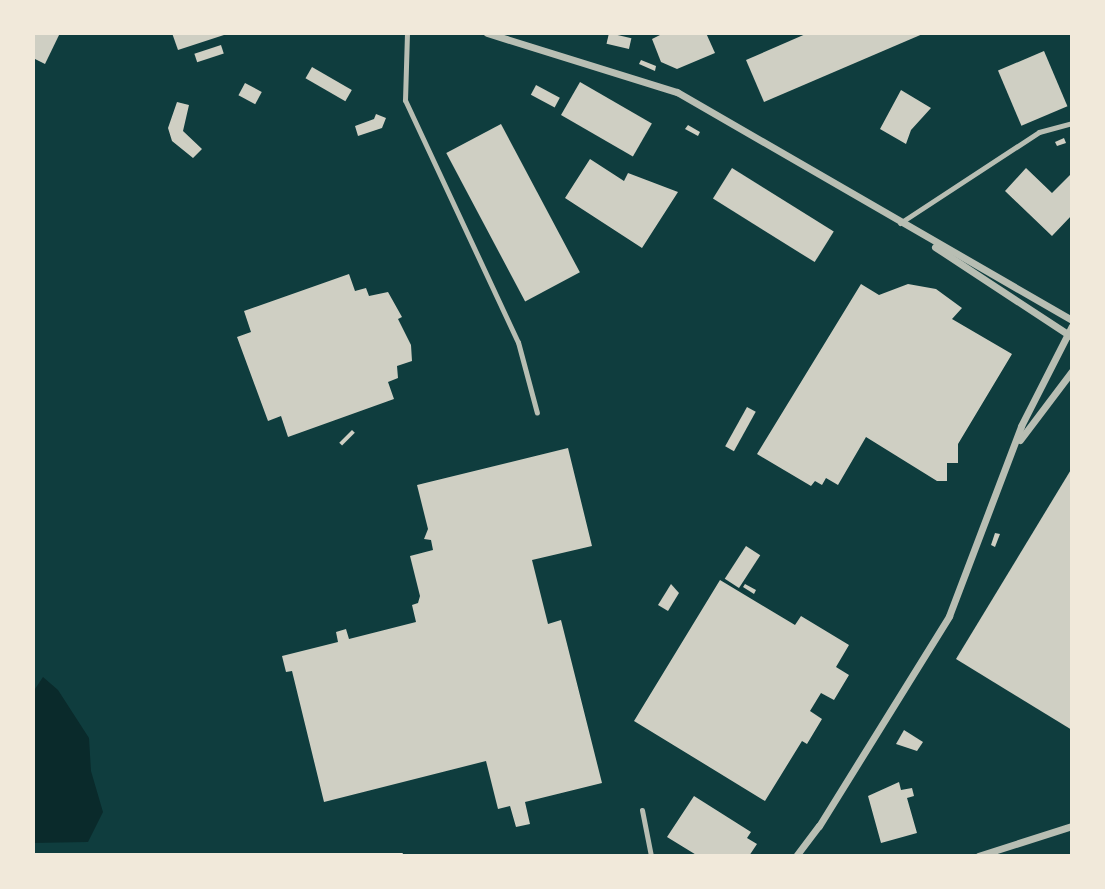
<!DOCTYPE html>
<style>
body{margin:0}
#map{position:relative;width:1105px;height:889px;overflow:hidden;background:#0f3d3e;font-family:Jost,sans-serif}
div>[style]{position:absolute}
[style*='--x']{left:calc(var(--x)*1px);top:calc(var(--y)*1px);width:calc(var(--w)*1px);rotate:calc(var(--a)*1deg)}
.water>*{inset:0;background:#0a2a2b}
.building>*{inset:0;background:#cfcfc3;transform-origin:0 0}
.path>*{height:2.5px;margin:-1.25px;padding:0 1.25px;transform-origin:1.25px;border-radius:1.25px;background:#f1e9da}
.minor>*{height:5px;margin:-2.5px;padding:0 2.5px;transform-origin:2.5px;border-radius:2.5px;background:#b8beb3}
.tertiary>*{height:7px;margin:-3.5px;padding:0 3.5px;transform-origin:3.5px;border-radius:3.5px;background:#b8beb3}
span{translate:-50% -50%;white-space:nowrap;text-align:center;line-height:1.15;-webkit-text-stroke:6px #f1e9da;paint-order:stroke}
.frame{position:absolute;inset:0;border:35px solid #f1e9da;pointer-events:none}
</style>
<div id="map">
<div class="water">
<i style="clip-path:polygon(43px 677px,58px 690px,89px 738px,91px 771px,103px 812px,88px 842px,33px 843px,33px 692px)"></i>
</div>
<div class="building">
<i style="clip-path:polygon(33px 33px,60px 33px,45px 64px,33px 58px)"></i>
<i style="clip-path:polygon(172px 33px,227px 33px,227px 34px,178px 50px)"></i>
<i style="left:609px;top:33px;width:23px;height:11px;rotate:13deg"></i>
<i style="clip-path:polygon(664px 33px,706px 33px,715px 53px,677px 69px,661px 62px,652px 39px)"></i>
<i style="clip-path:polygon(808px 33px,925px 33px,764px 102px,746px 60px)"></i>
<i style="left:221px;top:45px;width:9px;height:28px;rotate:72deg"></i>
<i style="left:1044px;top:51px;width:60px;height:50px;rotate:67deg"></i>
<i style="clip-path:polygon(641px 60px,656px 66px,655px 71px,639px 64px)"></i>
<i style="left:312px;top:67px;width:46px;height:13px;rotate:30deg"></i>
<i style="left:580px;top:82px;width:83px;height:38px;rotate:30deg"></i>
<i style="left:245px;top:83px;width:19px;height:14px;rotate:28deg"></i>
<i style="left:536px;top:85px;width:27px;height:11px;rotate:28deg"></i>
<i style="clip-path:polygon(901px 90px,931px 108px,911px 130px,906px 144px,880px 129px)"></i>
<i style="clip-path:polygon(177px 102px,189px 105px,183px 131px,202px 149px,193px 158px,172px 141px,168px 128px)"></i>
<i style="clip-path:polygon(376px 114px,386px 118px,382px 128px,358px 136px,355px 126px,374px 119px)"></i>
<i style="left:501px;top:124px;width:168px;height:62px;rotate:62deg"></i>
<i style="clip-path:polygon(688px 125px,700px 132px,698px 136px,685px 129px)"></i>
<i style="clip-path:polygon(1064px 138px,1066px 143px,1057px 146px,1055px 142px)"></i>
<i style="clip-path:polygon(590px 159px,624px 181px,628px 173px,678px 192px,642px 248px,565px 198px)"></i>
<i style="left:732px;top:168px;width:120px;height:36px;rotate:32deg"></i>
<i style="clip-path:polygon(1026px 168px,1052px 193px,1072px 173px,1072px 215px,1052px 236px,1005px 191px)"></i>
<i style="clip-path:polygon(349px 274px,355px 291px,366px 288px,369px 296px,388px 292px,402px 317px,398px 319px,411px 345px,412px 361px,397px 366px,398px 378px,388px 382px,394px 399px,288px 437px,281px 416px,268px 421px,237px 337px,251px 332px,244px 311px)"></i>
<i style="clip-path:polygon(861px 284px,879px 295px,908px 284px,936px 289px,962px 308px,952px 319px,1012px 354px,958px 444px,958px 463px,947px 463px,947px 481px,937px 481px,866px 437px,838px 485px,826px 478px,822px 485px,815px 481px,811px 486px,757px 454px)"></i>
<i style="left:747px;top:407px;width:10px;height:45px;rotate:29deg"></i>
<i style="left:352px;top:430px;width:4px;height:18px;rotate:45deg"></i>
<i style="clip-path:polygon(568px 448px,592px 546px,532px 560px,548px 624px,561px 620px,602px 783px,525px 802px,530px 824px,516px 827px,510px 806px,498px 809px,486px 761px,324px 802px,292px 671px,286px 672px,282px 656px,338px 642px,336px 632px,346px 629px,349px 639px,416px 622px,412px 605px,418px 603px,420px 596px,410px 556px,433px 550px,431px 540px,424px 539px,428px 529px,417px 485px)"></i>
<i style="clip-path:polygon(1072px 468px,1072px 730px,956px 659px)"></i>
<i style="clip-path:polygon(995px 533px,1000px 534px,995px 547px,991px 545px)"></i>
<i style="left:746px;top:546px;width:17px;height:39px;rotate:33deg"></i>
<i style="clip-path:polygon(720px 580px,795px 625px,801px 616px,849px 645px,836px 667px,849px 675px,834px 700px,821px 693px,810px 711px,822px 719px,807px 744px,802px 741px,765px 801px,634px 721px)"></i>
<i style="clip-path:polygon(671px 584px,679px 593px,668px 611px,658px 605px)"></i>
<i style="clip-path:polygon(745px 584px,756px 590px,754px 594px,743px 587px)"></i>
<i style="clip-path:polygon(904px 730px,923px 742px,917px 751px,896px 744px)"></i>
<i style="clip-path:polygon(899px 782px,901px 790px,912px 788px,914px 796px,907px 798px,917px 833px,881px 843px,868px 796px)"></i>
<i style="clip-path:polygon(694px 796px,751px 832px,747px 838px,757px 844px,749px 856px,698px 856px,667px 837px)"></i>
</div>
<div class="path">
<i style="--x:33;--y:854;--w:369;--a:0"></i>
</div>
<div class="minor">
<i style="--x:407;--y:33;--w:67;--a:91.7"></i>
<i style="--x:405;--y:100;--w:267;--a:65"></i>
<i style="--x:518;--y:342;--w:73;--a:75"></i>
<i style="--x:900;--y:223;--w:166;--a:-33.2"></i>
<i style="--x:1039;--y:132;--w:34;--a:-15"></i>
<i style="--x:642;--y:810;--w:47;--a:78.9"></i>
</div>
<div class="tertiary">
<i style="--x:487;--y:33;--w:199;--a:17.3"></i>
<i style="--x:677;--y:92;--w:456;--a:30"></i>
<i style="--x:935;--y:247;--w:164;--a:33.3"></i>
<i style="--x:1020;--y:440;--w:86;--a:-53"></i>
<i style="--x:796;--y:856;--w:38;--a:-53"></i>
<i style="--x:819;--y:826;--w:247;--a:-58.2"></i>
<i style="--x:949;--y:616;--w:203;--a:-69.2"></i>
<i style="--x:1021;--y:426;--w:112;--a:-63"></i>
<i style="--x:978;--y:856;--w:99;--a:-17.7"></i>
</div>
<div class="frame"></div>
</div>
